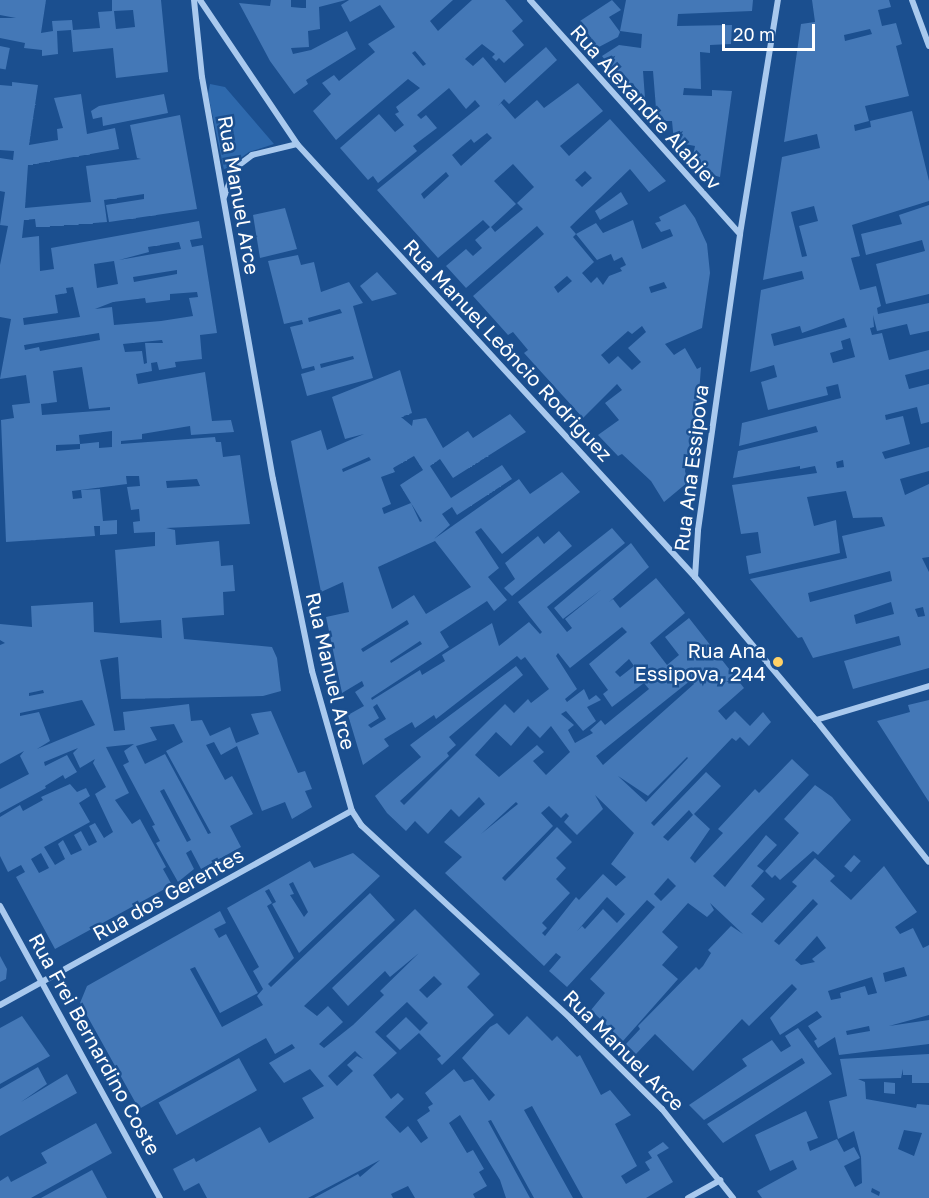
<!DOCTYPE html>
<meta charset="utf-8">
<style>
body{margin:0}
#map{position:relative;width:929px;height:1198px;overflow:hidden;background:#1b4f8f;font-family:"Golos Text",sans-serif}
div>[style]{position:absolute}
[style*='--x']{left:calc(var(--x)*1px);top:calc(var(--y)*1px);width:calc(var(--w)*1px);rotate:calc(var(--a)*1deg)}
.green>*{inset:0;background:#2e69ad}
.building>*{inset:0;background:#4478b7;transform-origin:0 0}
.street>*{height:6px;margin:-3px;padding:0 3px;transform-origin:3px;border-radius:3px;background:#a9c9ee}
.dots>*{width:16px;height:16px;translate:-50% -50%;box-sizing:border-box;border:3px solid #1b4f8f;border-radius:50%}
span{translate:-50% -50%;white-space:nowrap;text-align:center;line-height:1.15;-webkit-text-stroke:5px #1b4f8f;paint-order:stroke}
.street-label{font-size:20px;color:#fff}
.poi-label{font-size:20px;color:#fff}
.right{translate:-100% -50%;text-align:right}
.scale{position:absolute;left:722px;top:24px;width:93px;height:27px;box-sizing:border-box;border:3px solid #fff;border-top:0;padding-left:8px;font-size:18px;line-height:21px;white-space:nowrap;color:#fff;-webkit-text-stroke:4px #1b4f8f;paint-order:stroke}
</style>
<div id="map">
<div class="green">
<i style="clip-path:polygon(210px 84px,225px 87px,274px 144px,249px 152px,224px 170px,208px 94px)"></i>
</div>
<div class="building">
<i style="clip-path:polygon(evenodd,0 0,46px 0,41px 33px,53px 31px,52px 21px,72px 20px,73px 30px,100px 28px,98px 12px,112px 11px,112px 0,161px 0,168px 72px,116px 78px,113px 48px,73px 52px,71px 30px,57px 31px,58px 54px,42px 56px,42px 50px,24px 48px,25px 43px,0 38px,0 18px,16px 18px,0 15px,0 0,133px 10px,135px 27px,116px 29px,114px 11px,133px 10px)"></i>
<i style="clip-path:polygon(271px 0,291px 0,291px 7px,302px 8px,306px 8px,306px 0,346px 0,319px 7px,320px 29px,308px 31px,309px 47px,291px 48px,293px 54px,311px 50px,347px 31px,356px 49px,306px 80px,308px 84px,294px 94px,270px 61px,239px 3px,270px 6px)"></i>
<i style="clip-path:polygon(evenodd,349px 0,453px 0,430px 21px,438px 31px,472px 0,505px 0,523px 21px,512px 31px,524px 45px,504px 63px,499px 58px,496px 61px,492px 57px,495px 54px,482px 44px,465px 59px,450px 46px,473px 66px,483px 57px,505px 83px,546px 47px,557px 60px,509px 104px,504px 99px,498px 106px,501px 103px,515px 119px,537px 100px,544px 108px,578px 83px,603px 111px,560px 146px,569px 156px,610px 119px,666px 181px,649px 192px,630px 169px,570px 227px,576px 234px,596px 223px,603px 233px,633px 220px,642px 249px,673px 236px,670px 229px,661px 232px,655px 223px,661px 221px,659px 217px,685px 204px,695px 218px,707px 244px,710px 273px,702px 328px,665px 344px,674px 355px,685px 348px,697px 369px,701px 367px,699px 394px,685px 471px,688px 482px,664px 502px,651px 481px,622px 454px,618px 456px,598px 435px,619px 420px,605px 403px,622px 390px,617px 384px,583px 418px,524px 353px,528px 350px,513px 332px,508px 335px,473px 296px,544px 234px,537px 226px,466px 288px,446px 266px,466px 249px,473px 256px,482px 248px,475px 240px,490px 227px,483px 220px,438px 258px,377px 190px,480px 106px,475px 100px,466px 109px,449px 88px,417px 115px,421px 119px,426px 115px,437px 128px,413px 146px,417px 151px,378px 183px,373px 176px,368px 180px,340px 148px,379px 114px,395px 132px,404px 125px,395px 114px,399px 112px,396px 107px,420px 88px,408px 79px,336px 140px,313px 111px,331px 94px,322px 83px,334px 75px,339px 81px,375px 52px,368px 44px,395px 27px,380px 5px,350px 22px,341px 5px,349px 0,415px 51px,426px 64px,423px 66px,412px 53px,415px 51px,349px 0,487px 133px,492px 138px,461px 166px,452px 155px,471px 139px,474px 143px,487px 133px,349px 0,513px 164px,534px 187px,517px 203px,523px 209px,495px 232px,491px 227px,516px 204px,494px 181px,513px 164px,349px 0,585px 171px,592px 178px,582px 187px,575px 180px,585px 171px,349px 0,446px 172px,449px 176px,424px 199px,421px 194px,446px 172px,349px 0,576px 234px,597px 260px,611px 254px,614px 261px,622px 257px,626px 265px,620px 268px,622px 271px,609px 276px,603px 285px,597px 277px,591px 283px,582px 273px,594px 262px,573px 237px,576px 234px,349px 0,567px 276px,572px 281px,558px 293px,554px 287px,567px 276px,349px 0,664px 282px,667px 288px,651px 293px,649px 287px,664px 282px,349px 0,642px 326px,646px 332px,628px 348px,641px 362px,632px 370px,618px 356px,609px 364px,601px 355px,628px 331px,632px 334px,642px 326px)"></i>
<i style="clip-path:polygon(612px 0,621px 10px,609px 17px,620px 32px,618px 37px,597px 48px,580px 21px)"></i>
<i style="clip-path:polygon(626px 0,753px 0,752px 11px,678px 14px,677px 26px,732px 25px,731px 44px,710px 45px,710px 53px,700px 52px,701px 89px,684px 88px,683px 95px,712px 96px,712px 90px,732px 91px,720px 177px,705px 173px,692px 160px,695px 146px,674px 142px,672px 121px,657px 121px,653px 71px,643px 71px,646px 112px,633px 83px,625px 87px,602px 56px,619px 45px,641px 48px,642px 34px,620px 31px)"></i>
<i style="clip-path:polygon(evenodd,812px 0,889px 0,891px 7px,878px 10px,882px 26px,896px 23px,902px 44px,896px 46px,909px 96px,865px 106px,869px 121px,854px 125px,855px 131px,871px 127px,870px 121px,912px 111px,929px 181px,929px 201px,852px 225px,860px 256px,851px 258px,860px 290px,876px 286px,881px 306px,877px 308px,878px 314px,929px 303px,929px 331px,910px 335px,907px 324px,877px 331px,873px 315px,874px 327px,870px 328px,872px 335px,882px 333px,889px 360px,929px 350px,929px 369px,905px 375px,909px 389px,929px 384px,929px 422px,921px 424px,917px 407px,885px 415px,886px 420px,903px 416px,910px 444px,882px 452px,885px 459px,929px 447px,929px 471px,900px 479px,905px 495px,929px 484px,929px 557px,922px 558px,929px 572px,929px 668px,853px 689px,844px 661px,901px 645px,899px 636px,813px 658px,802px 637px,798px 638px,750px 579px,847px 558px,842px 536px,885px 526px,882px 517px,853px 518px,846px 491px,807px 497px,814px 526px,836px 520px,840px 553px,749px 574px,746px 556px,761px 553px,758px 532px,741px 534px,732px 485px,817px 473px,815px 466px,800px 469px,800px 466px,733px 478px,738px 451px,818px 432px,816px 426px,739px 446px,742px 423px,841px 398px,838px 384px,826px 387px,828px 395px,768px 410px,761px 382px,777px 377px,774px 365px,750px 372px,761px 290px,804px 279px,802px 271px,763px 280px,782px 157px,820px 148px,817px 134px,784px 142px,801px 24px,815px 22px,812px 0,870px 29px,872px 34px,845px 41px,844px 35px,870px 29px,812px 0,814px 206px,818px 221px,799px 226px,807px 256px,802px 257px,791px 212px,814px 206px,812px 0,844px 318px,847px 327px,774px 346px,771px 334px,800px 326px,802px 333px,844px 318px,812px 0,850px 338px,855px 357px,833px 363px,830px 353px,843px 349px,841px 341px,850px 338px,812px 0,843px 460px,844px 467px,837px 468px,836px 462px,843px 460px,812px 0,890px 571px,892px 581px,810px 602px,808px 593px,890px 571px,812px 0,891px 602px,894px 614px,856px 624px,854px 615px,891px 602px,812px 0,923px 607px,925px 616px,918px 617px,915px 609px,923px 607px)"></i>
<i style="left:0;top:46px;width:10px;height:22px;rotate:11deg"></i>
<i style="clip-path:polygon(evenodd,12px 82px,38px 85px,29px 145px,58px 140px,57px 129px,63px 128px,54px 98px,81px 94px,87px 134px,115px 128px,119px 149px,28px 165px,25px 208px,91px 202px,86px 166px,141px 159px,137px 158px,130px 125px,180px 115px,197px 209px,109px 222px,106px 205px,144px 199px,144px 194px,104px 200px,107px 222px,36px 227px,35px 219px,24px 220px,22px 238px,39px 236px,40px 271px,54px 269px,51px 248px,199px 221px,202px 238px,190px 240px,192px 247px,203px 245px,217px 333px,200px 335px,202px 359px,175px 362px,176px 367px,159px 370px,157px 362px,151px 363px,152px 371px,136px 374px,138px 384px,205px 372px,212px 421px,231px 420px,234px 432px,191px 435px,190px 426px,142px 434px,142px 439px,121px 441px,121px 444px,215px 437px,216px 442px,221px 442px,223px 457px,240px 455px,250px 524px,166px 528px,175px 530px,176px 545px,219px 541px,221px 566px,233px 565px,235px 591px,223px 592px,224px 615px,182px 618px,184px 639px,272px 647px,277px 658px,281px 691px,263px 696px,121px 699px,118px 657px,100px 660px,114px 731px,125px 730px,123px 712px,189px 704px,191px 721px,202px 720px,210px 736px,230px 727px,236px 743px,259px 734px,251px 714px,271px 711px,298px 773px,305px 771px,312px 789px,305px 791px,312px 807px,292px 819px,285px 802px,262px 811px,237px 746px,221px 755px,214px 742px,206px 745px,225px 780px,232px 776px,253px 814px,230px 826px,241px 847px,201px 869px,191px 850px,186px 853px,194px 869px,178px 882px,156px 843px,160px 841px,152px 826px,155px 825px,123px 765px,129px 762px,124px 751px,134px 744px,106px 747px,129px 793px,115px 800px,132px 824px,140px 819px,166px 867px,163px 869px,172px 885px,55px 949px,16px 877px,25px 872px,21px 865px,8px 872px,0 856px,0 817px,20px 805px,23px 811px,43px 800px,41px 797px,70px 784px,77px 792px,86px 788px,90px 796px,79px 803px,90px 822px,44px 847px,55px 865px,65px 859px,58px 844px,63px 840px,71px 855px,82px 850px,74px 835px,81px 831px,89px 846px,97px 842px,89px 826px,95px 823px,104px 838px,113px 832px,95px 794px,106px 787px,93px 763px,95px 759px,80px 768px,73px 753px,78px 748px,44px 762px,45px 766px,67px 755px,77px 772px,65px 779px,63px 775px,45px 786px,46px 788px,0 813px,0 789px,29px 774px,20px 756px,24px 751px,0 764px,0 645px,5px 643px,0 640px,0 624px,32px 627px,31px 606px,93px 602px,94px 632px,162px 638px,161px 620px,120px 623px,115px 550px,155px 546px,155px 532px,134px 533px,133px 522px,140px 521px,139px 509px,131px 510px,127px 487px,140px 486px,139px 476px,126px 476px,127px 484px,72px 491px,73px 499px,82px 498px,81px 490px,100px 489px,103px 521px,117px 520px,117px 534px,100px 535px,100px 526px,94px 526px,95px 536px,6px 542px,1px 420px,14px 418px,12px 405px,30px 403px,26px 375px,0 379px,11px 319px,0 317px,0 265px,8px 226px,0 225px,5px 192px,0 191px,0 158px,13px 160px,14px 151px,0 150px,0 85px,12px 86px,12px 82px,179px 242px,181px 249px,119px 260px,149px 252px,148px 247px,179px 242px,12px 82px,114px 261px,118px 284px,97px 288px,94px 264px,114px 261px,12px 82px,177px 270px,177px 274px,134px 282px,133px 277px,177px 270px,12px 82px,73px 287px,80px 317px,24px 325px,23px 318px,58px 313px,55px 295px,67px 293px,66px 288px,73px 287px,12px 82px,197px 292px,198px 297px,189px 298px,193px 316px,161px 321px,114px 325px,112px 307px,95px 309px,113px 302px,145px 298px,146px 303px,170px 300px,170px 294px,197px 292px,12px 82px,99px 333px,100px 340px,40px 351px,39px 347px,25px 350px,24px 345px,99px 333px,12px 82px,162px 340px,163px 343px,145px 343px,147px 363px,144px 364px,142px 351px,125px 352px,123px 344px,162px 340px,12px 82px,82px 367px,89px 409px,110px 407px,110px 410px,42px 415px,41px 404px,57px 402px,53px 371px,82px 367px,12px 82px,112px 431px,112px 447px,99px 448px,99px 442px,80px 444px,79px 435px,112px 431px,12px 82px,80px 444px,80px 449px,56px 451px,56px 445px,80px 444px,12px 82px,197px 479px,200px 486px,167px 488px,166px 481px,197px 479px,12px 82px,43px 690px,44px 693px,29px 696px,29px 693px,43px 690px,12px 82px,82px 700px,95px 725px,37px 749px,50px 741px,39px 712px,20px 716px,20px 713px,82px 700px,12px 82px,174px 724px,183px 742px,166px 751px,211px 833px,208px 834px,165px 754px,145px 764px,136px 746px,157px 740px,150px 727px,174px 724px,12px 82px,164px 789px,191px 840px,187px 842px,160px 791px,164px 789px,12px 82px,41px 853px,49px 868px,39px 873px,31px 859px,41px 853px)"></i>
<i style="clip-path:polygon(164px 94px,168px 113px,103px 126px,102px 117px,93px 119px,91px 111px,99px 106px)"></i>
<i style="clip-path:polygon(621px 192px,628px 204px,600px 220px,595px 211px)"></i>
<i style="clip-path:polygon(929px 205px,929px 294px,886px 304px,876px 264px,925px 251px,922px 240px,866px 255px,861px 234px,902px 224px,899px 215px)"></i>
<i style="clip-path:polygon(285px 208px,297px 249px,260px 258px,253px 215px)"></i>
<i style="clip-path:polygon(evenodd,298px 255px,301px 265px,314px 262px,321px 292px,349px 282px,363px 303px,353px 306px,373px 378px,307px 396px,301px 374px,315px 370px,314px 366px,302px 369px,290px 327px,303px 324px,302px 320px,284px 324px,268px 261px,298px 255px,340px 309px,342px 313px,309px 322px,308px 318px,340px 309px,298px 255px,353px 356px,354px 359px,321px 368px,320px 364px,353px 356px)"></i>
<i style="clip-path:polygon(377px 272px,397px 294px,372px 301px,360px 286px)"></i>
<i style="clip-path:polygon(evenodd,400px 370px,412px 413px,401px 417px,412px 426px,413px 420px,426px 418px,443px 448px,468px 431px,473px 438px,510px 414px,526px 432px,453px 478px,440px 459px,430px 466px,451px 498px,502px 465px,512px 479px,457px 515px,452px 507px,442px 514px,450px 525px,434px 539px,519px 479px,530px 494px,562px 472px,580px 492px,502px 554px,481px 528px,475px 532px,499px 568px,488px 577px,507px 600px,494px 611px,487px 601px,440px 632px,449px 647px,371px 698px,372px 700px,420px 670px,422px 675px,445px 661px,442px 655px,492px 623px,499px 646px,529px 622px,540px 634px,542px 632px,518px 602px,612px 528px,625px 543px,547px 607px,567px 632px,572px 628px,565px 619px,602px 589px,563px 619px,554px 608px,631px 543px,649px 567px,609px 602px,613px 599px,620px 608px,656px 578px,685px 613px,650px 643px,667px 665px,679px 655px,665px 637px,689px 618px,744px 688px,718px 711px,726px 720px,735px 711px,750px 726px,763px 712px,771px 722px,749px 746px,740px 737px,736px 741px,732px 738px,651px 823px,654px 826px,706px 772px,721px 786px,694px 814px,710px 829px,690px 858px,695px 863px,723px 833px,718px 829px,755px 789px,759px 793px,792px 759px,809px 775px,713px 876px,725px 887px,766px 835px,777px 845px,757px 866px,764px 871px,751px 886px,765px 899px,751px 914px,762px 923px,797px 886px,792px 882px,815px 858px,835px 876px,830px 881px,851px 900px,884px 866px,917px 912px,895px 927px,900px 934px,913px 928px,923px 948px,929px 945px,929px 1015px,889px 1026px,929px 1020px,929px 1044px,839px 1055px,835px 1037px,818px 1048px,814px 1041px,817px 1039px,808px 1026px,822px 1017px,817px 1011px,780px 1035px,770px 1018px,797px 989px,792px 984px,749px 1026px,742px 1019px,693px 1071px,655px 1034px,636px 1054px,626px 1044px,640px 1029px,638px 1026px,696px 967px,699px 970px,703px 966px,711px 953px,708px 950px,731px 926px,743px 934px,710px 903px,714px 910px,707px 917px,688px 903px,662px 932px,678px 947px,662px 965px,678px 979px,623px 1041px,591px 1010px,605px 993px,590px 979px,655px 907px,647px 900px,567px 987px,549px 971px,561px 957px,556px 953px,544px 966px,445px 873px,462px 857px,444px 842px,485px 804px,479px 797px,459px 817px,451px 809px,428px 834px,415px 821px,406px 831px,387px 813px,375px 796px,421px 757px,410px 745px,516px 666px,523px 675px,449px 737px,456px 745px,447px 753px,449px 756px,400px 801px,404px 805px,505px 704px,514px 713px,528px 699px,531px 703px,549px 689px,525px 657px,521px 660px,517px 656px,436px 719px,434px 715px,415px 728px,412px 722px,384px 739px,389px 746px,363px 765px,348px 715px,364px 706px,355px 692px,364px 686px,362px 681px,342px 693px,326px 617px,349px 612px,343px 582px,321px 592px,291px 441px,321px 430px,327px 450px,364px 434px,345px 439px,332px 397px,400px 370px,414px 456px,423px 470px,400px 485px,422px 521px,420px 522px,411px 503px,384px 514px,382px 508px,391px 504px,381px 477px,395px 472px,393px 468px,414px 456px,400px 370px,369px 457px,371px 460px,343px 472px,342px 469px,369px 457px,400px 370px,435px 541px,471px 587px,426px 614px,414px 595px,392px 609px,378px 567px,435px 541px,400px 370px,407px 620px,409px 624px,363px 652px,361px 649px,407px 620px,400px 370px,622px 627px,627px 632px,589px 664px,608px 690px,603px 694px,612px 707px,644px 683px,649px 689px,605px 725px,601px 720px,590px 730px,593px 733px,575px 743px,568px 730px,574px 725px,561px 714px,566px 711px,583px 731px,596px 721px,587px 707px,601px 700px,596px 695px,589px 700px,584px 689px,567px 702px,565px 699px,577px 689px,556px 656px,558px 653px,570px 668px,622px 627px,400px 370px,420px 641px,422px 644px,391px 663px,390px 661px,420px 641px,400px 370px,629px 659px,634px 666px,620px 677px,615px 672px,629px 659px,400px 370px,705px 669px,709px 674px,705px 677px,701px 672px,705px 669px,400px 370px,691px 680px,694px 684px,603px 765px,596px 756px,691px 680px,400px 370px,377px 704px,386px 719px,371px 728px,368px 725px,379px 718px,373px 707px,377px 704px,400px 370px,528px 726px,540px 738px,551px 726px,570px 752px,546px 775px,533px 761px,544px 752px,537px 745px,499px 777px,475px 755px,496px 732px,511px 746px,528px 726px,400px 370px,687px 757px,688px 758px,646px 802px,618px 776px,648px 796px,687px 757px,400px 370px,595px 795px,634px 833px,611px 864px,626px 877px,616px 886px,603px 874px,579px 900px,576px 897px,545px 936px,542px 933px,547px 928px,542px 923px,570px 893px,556px 879px,566px 868px,556px 858px,572px 842px,557px 827px,505px 881px,502px 878px,553px 826px,541px 813px,549px 806px,561px 818px,566px 813px,569px 816px,564px 822px,577px 835px,603px 809px,595px 795px,400px 370px,516px 802px,518px 804px,481px 834px,516px 802px,400px 370px,689px 810px,693px 815px,668px 841px,663px 837px,689px 810px,400px 370px,668px 878px,676px 886px,661px 901px,654px 894px,668px 878px,400px 370px,607px 897px,625px 914px,617px 923px,603px 909px,585px 929px,582px 926px,577px 931px,607px 897px,400px 370px,813px 899px,818px 904px,779px 945px,774px 941px,813px 899px,400px 370px,817px 936px,826px 948px,812px 959px,815px 962px,801px 965px,795px 960px,817px 936px,400px 370px,904px 967px,907px 976px,885px 982px,883px 973px,904px 967px,400px 370px,872px 977px,877px 993px,868px 995px,865px 986px,840px 993px,841px 998px,831px 1000px,828px 991px,872px 977px,400px 370px,869px 1026px,870px 1031px,847px 1035px,846px 1031px,869px 1026px)"></i>
<i style="clip-path:polygon(559px 531px,572px 546px,512px 596px,504px 588px,515px 579px,505px 563px,538px 536px,544px 544px)"></i>
<i style="clip-path:polygon(929px 700px,929px 802px,877px 721px,910px 712px,908px 705px)"></i>
<i style="clip-path:polygon(815px 785px,832px 797px,851px 820px,818px 855px,813px 851px,780px 880px,775px 875px,772px 878px,765px 871px,799px 833px,784px 819px)"></i>
<i style="clip-path:polygon(evenodd,353px 853px,380px 876px,299px 953px,272px 904px,276px 902px,269px 889px,265px 891px,272px 903px,267px 906px,294px 958px,268px 984px,271px 987px,370px 893px,395px 920px,304px 1006px,317px 1016px,328px 1006px,343px 1022px,319px 1044px,324px 1048px,353px 1025px,384px 995px,380px 991px,419px 953px,390px 977px,385px 971px,348px 1006px,332px 988px,415px 909px,480px 974px,467px 987px,494px 1015px,442px 1065px,437px 1059px,441px 1056px,419px 1033px,400px 1050px,386px 1036px,406px 1017px,420px 1031px,428px 1023px,407px 1002px,375px 1032px,397px 1053px,373px 1075px,391px 1099px,398px 1093px,404px 1099px,385px 1117px,400px 1133px,408px 1126px,421px 1143px,428px 1138px,417px 1120px,430px 1111px,428px 1107px,433px 1104px,425px 1093px,454px 1069px,464px 1082px,473px 1079px,489px 1101px,495px 1095px,462px 1058px,490px 1027px,497px 1023px,509px 1035px,527px 1016px,552px 1041px,557px 1036px,577px 1057px,580px 1055px,601px 1095px,610px 1090px,631px 1115px,615px 1124px,637px 1166px,621px 1176px,626px 1184px,650px 1170px,645px 1162px,652px 1158px,648px 1152px,663px 1142px,669px 1148px,657px 1155px,673px 1182px,646px 1198px,583px 1198px,532px 1106px,524px 1110px,573px 1198px,534px 1198px,491px 1120px,488px 1121px,530px 1198px,506px 1198px,500px 1180px,460px 1115px,449px 1123px,467px 1153px,473px 1150px,484px 1169px,479px 1172px,487px 1186px,473px 1194px,475px 1198px,415px 1198px,408px 1186px,391px 1194px,393px 1198px,314px 1198px,358px 1174px,360px 1177px,380px 1160px,308px 1198px,207px 1198px,199px 1183px,184px 1191px,173px 1169px,194px 1158px,196px 1162px,260px 1127px,269px 1143px,314px 1118px,302px 1098px,324px 1086px,310px 1069px,284px 1083px,269px 1063px,295px 1048px,292px 1044px,275px 1054px,266px 1038px,139px 1109px,80px 1003px,87px 986px,220px 911px,226px 923px,214px 929px,219px 938px,226px 934px,258px 993px,220px 1013px,195px 967px,190px 969px,222px 1027px,263px 1005px,257px 996px,263px 989px,253px 971px,259px 967px,227px 908px,310px 861px,314px 868px,353px 853px,293px 882px,308px 912px,304px 917px,290px 895px,294px 894px,289px 884px,293px 882px,353px 853px,434px 976px,442px 984px,427px 998px,419px 990px,434px 976px,353px 853px,355px 1051px,363px 1059px,357px 1056px,347px 1065px,353px 1071px,337px 1086px,328px 1076px,355px 1051px)"></i>
<i style="left:854px;top:855px;width:9px;height:15px;rotate:41deg"></i>
<i style="clip-path:polygon(0 956px,7px 969px,6px 979px,0 982px)"></i>
<i style="clip-path:polygon(22px 1016px,50px 1056px,0 1084px,0 1028px)"></i>
<i style="clip-path:polygon(798px 1028px,832px 1074px,723px 1143px,707px 1124px,805px 1063px,802px 1058px,704px 1120px,689px 1105px,747px 1066px,742px 1059px,772px 1040px,781px 1052px,791px 1046px,785px 1036px)"></i>
<i style="clip-path:polygon(evenodd,929px 1054px,929px 1083px,912px 1083px,912px 1075px,903px 1075px,903px 1069px,901px 1078px,858px 1079px,865px 1082px,866px 1099px,916px 1108px,917px 1104px,929px 1105px,929px 1198px,762px 1198px,757px 1191px,797px 1169px,793px 1160px,770px 1171px,755px 1135px,806px 1111px,818px 1138px,807px 1142px,810px 1151px,837px 1139px,844px 1152px,854px 1147px,860px 1158px,844px 1166px,855px 1187px,862px 1183px,861px 1157px,854px 1131px,838px 1139px,829px 1101px,847px 1096px,840px 1059px,929px 1054px,904px 1130px,922px 1133px,914px 1156px,898px 1149px,904px 1130px,929px 1054px,872px 1188px,880px 1192px,879px 1196px,871px 1192px,872px 1188px)"></i>
<i style="left:239px;top:1058px;width:37px;height:92px;rotate:61deg"></i>
<i style="clip-path:polygon(38px 1067px,47px 1084px,21px 1102px,67px 1074px,77px 1093px,0 1136px,0 1089px)"></i>
<i style="clip-path:polygon(884px 1082px,895px 1083px,895px 1094px,884px 1093px)"></i>
<i style="clip-path:polygon(96px 1123px,112px 1153px,31px 1198px,0 1198px,0 1181px,8px 1176px,11px 1182px,47px 1163px,41px 1153px)"></i>
<i style="clip-path:polygon(92px 1170px,107px 1198px,41px 1198px)"></i>
</div>
<div class="street">
<i style="--x:194;--y:0;--w:77;--a:84.1"></i>
<i style="--x:202;--y:77;--w:408;--a:80"></i>
<i style="--x:273;--y:479;--w:196;--a:78.5"></i>
<i style="--x:312;--y:671;--w:146;--a:74.1"></i>
<i style="--x:352;--y:811;--w:17;--a:57"></i>
<i style="--x:361;--y:825;--w:286;--a:42.7"></i>
<i style="--x:571;--y:1019;--w:128;--a:44.7"></i>
<i style="--x:662;--y:1109;--w:114;--a:51.4"></i>
<i style="--x:200;--y:0;--w:174;--a:56"></i>
<i style="--x:297;--y:144;--w:588;--a:47.41"></i>
<i style="--x:695;--y:577;--w:187;--a:49.8"></i>
<i style="--x:816;--y:720;--w:181;--a:51.5"></i>
<i style="--x:530;--y:0;--w:314;--a:48.1"></i>
<i style="--x:912;--y:0;--w:49;--a:69.7"></i>
<i style="--x:224;--y:197;--w:31;--a:-69"></i>
<i style="--x:235;--y:168;--w:21;--a:-37"></i>
<i style="--x:252;--y:155;--w:46;--a:-13.7"></i>
<i style="--x:695;--y:577;--w:47;--a:-86.3"></i>
<i style="--x:698;--y:530;--w:299;--a:-81.9"></i>
<i style="--x:740;--y:234;--w:237;--a:-80.8"></i>
<i style="--x:816;--y:720;--w:118;--a:-16.7"></i>
<i style="--x:0;--y:906;--w:333;--a:61.3"></i>
<i style="--x:0;--y:1005;--w:402;--a:-28.9"></i>
<i style="--x:688;--y:1198;--w:37;--a:-29"></i>
</div>
<div class="dots">
<i style="left:778px;top:662px;background:#ffd166"></i>
</div>
<div class="street-label">
<span style="left:646px;top:107px;rotate:48deg">Rua Alexandre Alabiev</span>
<span style="left:239px;top:195px;rotate:80deg">Rua Manuel Arce</span>
<span style="left:508px;top:350px;rotate:47deg">Rua Manuel Leôncio Rodriguez</span>
<span style="left:691px;top:468px;rotate:-83deg">Rua Ana Essipova</span>
<span style="left:331px;top:671px;rotate:77deg">Rua Manuel Arce</span>
<span style="left:168px;top:894px;rotate:-29deg">Rua dos Gerentes</span>
<span style="left:95px;top:1044px;rotate:61deg">Rua Frei Bernardino Coste</span>
<span style="left:624px;top:1050px;rotate:45deg">Rua Manuel Arce</span>
</div>
<div class="poi-label">
<span class="right" style="left:766px;top:662px">Rua Ana<br>Essipova, 244</span>
</div>
<div class="scale">20 m</div>
</div>
